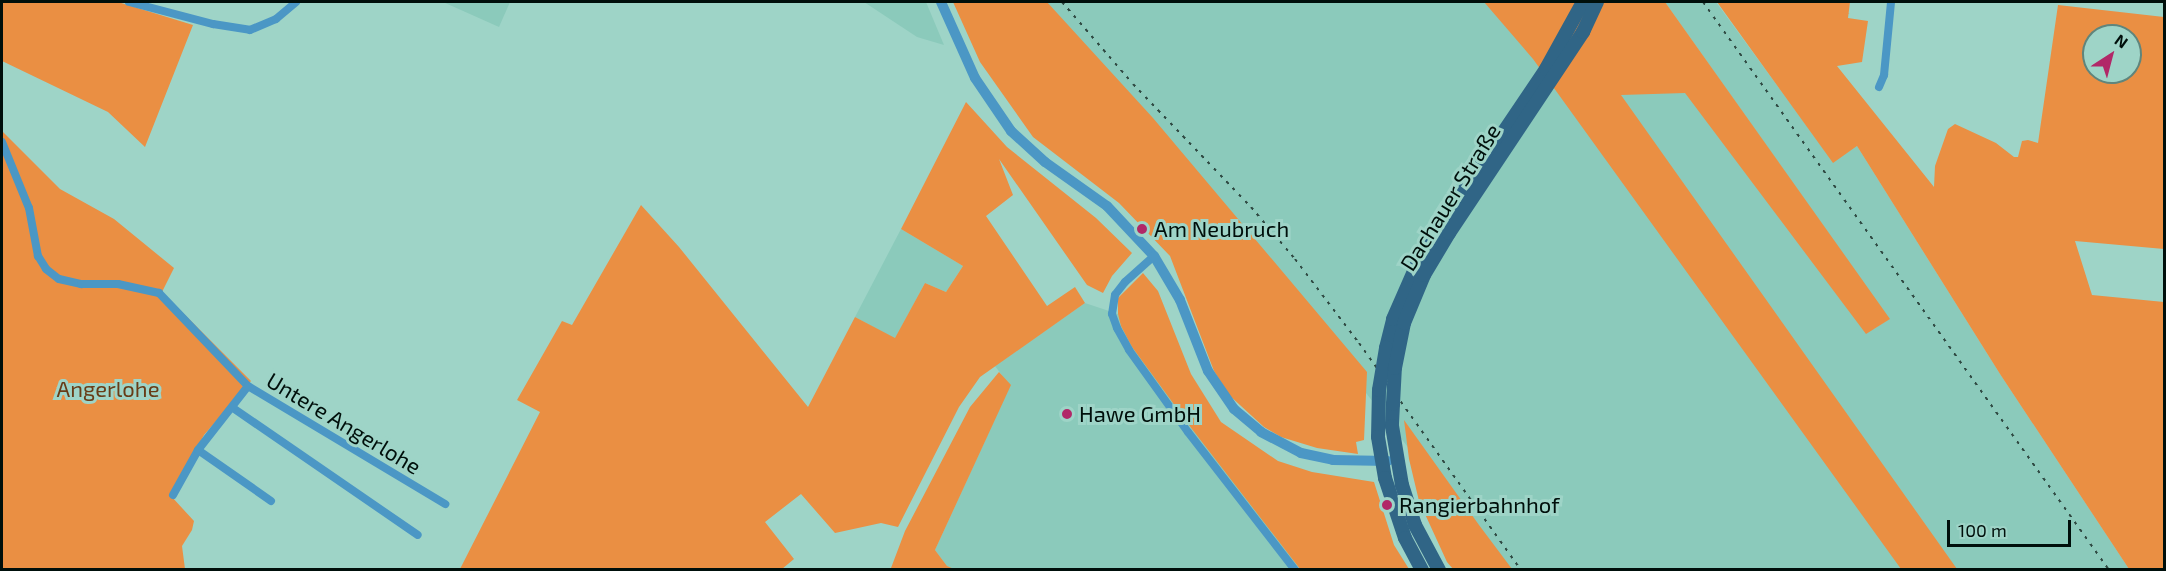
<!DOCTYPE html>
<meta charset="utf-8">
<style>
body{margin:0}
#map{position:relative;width:2166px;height:571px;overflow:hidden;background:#9ed4c7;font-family:"Exo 2",sans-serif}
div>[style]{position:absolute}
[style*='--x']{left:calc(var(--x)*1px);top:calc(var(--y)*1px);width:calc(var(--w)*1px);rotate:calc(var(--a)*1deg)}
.built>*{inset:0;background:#8bcabb}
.green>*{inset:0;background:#ea8f43}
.minor>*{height:8px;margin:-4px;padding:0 4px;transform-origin:4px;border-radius:4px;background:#4b97c5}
.tertiary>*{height:10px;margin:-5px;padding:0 5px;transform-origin:5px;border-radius:5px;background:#4b97c5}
.primary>*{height:14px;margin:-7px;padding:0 7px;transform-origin:7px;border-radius:7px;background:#306586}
.rail>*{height:2px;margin-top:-1px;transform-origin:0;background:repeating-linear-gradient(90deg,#2e4841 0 3px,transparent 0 9px)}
.primary-bridge>*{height:14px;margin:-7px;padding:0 7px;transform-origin:7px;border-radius:7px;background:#306586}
.dots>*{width:16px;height:16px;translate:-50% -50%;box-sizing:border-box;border:3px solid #9ed4c7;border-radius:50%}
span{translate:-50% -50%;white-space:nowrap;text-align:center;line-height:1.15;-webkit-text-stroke:6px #9ed4c7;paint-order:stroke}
.street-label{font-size:22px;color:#000f0b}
.poi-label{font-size:22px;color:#000f0b}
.left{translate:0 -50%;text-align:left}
.park-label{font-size:22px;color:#683c17}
.frame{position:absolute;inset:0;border:3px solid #000f0b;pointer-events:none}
.north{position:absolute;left:2082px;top:24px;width:60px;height:60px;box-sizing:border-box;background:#9ed4c7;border:2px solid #5f857c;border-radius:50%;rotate:36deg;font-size:16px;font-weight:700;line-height:24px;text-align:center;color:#000f0b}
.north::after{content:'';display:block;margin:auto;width:21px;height:27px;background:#b12868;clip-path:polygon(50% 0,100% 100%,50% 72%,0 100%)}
.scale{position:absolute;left:1947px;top:520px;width:124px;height:27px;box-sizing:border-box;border:3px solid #000f0b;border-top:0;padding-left:8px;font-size:18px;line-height:21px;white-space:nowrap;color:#000f0b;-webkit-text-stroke:4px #9ed4c7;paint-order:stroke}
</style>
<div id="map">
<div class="built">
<i style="clip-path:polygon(443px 2px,510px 2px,499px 27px)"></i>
<i style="clip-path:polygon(864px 2px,926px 2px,944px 45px,917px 37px)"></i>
<i style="clip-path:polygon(1028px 2px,1508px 2px,1620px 94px,1687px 77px,1874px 329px,1889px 319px,1665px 2px,1716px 2px,1833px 162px,1857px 146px,2000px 374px,2129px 569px,1502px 569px,1329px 345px)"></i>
<i style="clip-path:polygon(901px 229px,963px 266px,946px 292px,925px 283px,895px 339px,855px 317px)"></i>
<i style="clip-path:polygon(1085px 303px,1118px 314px,1132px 347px,1300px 569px,954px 570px,947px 566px,935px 550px,1010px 386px,995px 366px)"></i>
</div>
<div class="green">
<i style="clip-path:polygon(2px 2px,118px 2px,193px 25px,145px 147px,108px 112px,2px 61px)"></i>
<i style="clip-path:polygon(953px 2px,1047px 2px,1153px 118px,1367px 372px,1364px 440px,1356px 442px,1358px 454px,1317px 448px,1281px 437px,1264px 427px,1229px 395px,1214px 371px,1170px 256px,1119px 203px,1033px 137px,980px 62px)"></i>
<i style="clip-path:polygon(1484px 2px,1665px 2px,1890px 319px,1866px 334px,1685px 93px,1621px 95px,1957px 569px,1901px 569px,1533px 59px)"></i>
<i style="clip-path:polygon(evenodd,1717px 2px,1850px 2px,1848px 18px,1868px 21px,1862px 62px,1837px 66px,1934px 187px,1935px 166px,1948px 129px,1955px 124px,1996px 143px,2014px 157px,2018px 157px,2022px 141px,2028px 140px,2038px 143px,2058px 5px,2164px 17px,2164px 249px,2075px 241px,2092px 295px,2164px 302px,2164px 569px,2129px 569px,2000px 374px,1857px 146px,1833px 163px,1717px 2px,2094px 36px,2130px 36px,2130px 72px,2094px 72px,2094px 36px)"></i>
<i style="clip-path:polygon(966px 102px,1007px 147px,1096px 218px,1132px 253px,1112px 276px,1103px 293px,1087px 285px,999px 159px,1013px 195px,986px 216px,1047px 306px,1075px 287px,1085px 303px,980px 377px,959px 407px,898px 527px,881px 523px,835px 533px,801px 494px,765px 522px,794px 559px,782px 569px,460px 569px,540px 412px,517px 400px,562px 321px,572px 325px,641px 205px,679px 247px,808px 407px,855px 317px,895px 338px,925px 283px,946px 292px,963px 266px,901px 229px)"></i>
<i style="clip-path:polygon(2px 131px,60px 189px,114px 219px,174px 268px,162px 292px,251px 381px,204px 435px,171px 496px,194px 521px,192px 530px,182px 546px,185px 569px,2px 569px)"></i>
<i style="clip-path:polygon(1143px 273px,1158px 291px,1191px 374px,1221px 422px,1278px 461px,1312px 472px,1374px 482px,1394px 545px,1409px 569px,1300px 569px,1192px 429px,1132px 347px,1121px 326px,1118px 314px,1118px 298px)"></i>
<i style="clip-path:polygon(999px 372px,1011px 385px,935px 550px,947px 566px,954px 569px,891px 568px,905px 531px,970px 407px)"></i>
<i style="clip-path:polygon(1404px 420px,1479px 525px,1512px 569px,1453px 569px,1447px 562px,1419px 501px,1409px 459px)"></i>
</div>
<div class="minor">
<i style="--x:129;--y:2;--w:87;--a:14.7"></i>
<i style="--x:213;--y:24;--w:37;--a:9"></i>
<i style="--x:250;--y:30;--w:28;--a:-23"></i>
<i style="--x:276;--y:19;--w:26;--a:-40"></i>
<i style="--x:1879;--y:87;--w:13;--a:-67"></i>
<i style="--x:1884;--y:75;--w:73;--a:-84.5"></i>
<i style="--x:2;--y:142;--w:71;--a:67.8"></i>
<i style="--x:29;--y:208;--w:49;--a:79.4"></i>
<i style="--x:38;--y:256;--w:15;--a:58"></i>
<i style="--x:46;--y:269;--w:16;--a:38"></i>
<i style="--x:59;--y:279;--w:23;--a:13"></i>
<i style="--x:81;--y:284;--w:37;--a:0"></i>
<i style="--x:118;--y:284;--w:42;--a:12.4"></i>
<i style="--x:159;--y:293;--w:129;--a:46.3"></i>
<i style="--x:248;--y:386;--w:230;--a:30.9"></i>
<i style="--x:1154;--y:256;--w:39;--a:138"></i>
<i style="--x:1125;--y:282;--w:16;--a:128"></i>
<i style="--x:1115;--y:295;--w:19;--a:99"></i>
<i style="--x:1112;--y:314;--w:15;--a:70"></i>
<i style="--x:1117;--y:328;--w:25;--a:61"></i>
<i style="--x:1129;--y:350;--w:101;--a:54.3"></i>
<i style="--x:1188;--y:432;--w:175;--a:52.2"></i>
<i style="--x:233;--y:408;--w:224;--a:34.5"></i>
<i style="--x:198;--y:450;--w:89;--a:34.9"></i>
<i style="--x:173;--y:495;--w:51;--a:-60.9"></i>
<i style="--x:198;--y:450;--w:81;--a:-52"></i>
</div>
<div class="tertiary">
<i style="--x:941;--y:2;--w:83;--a:65.9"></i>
<i style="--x:975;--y:78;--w:64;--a:55.8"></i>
<i style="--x:1011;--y:131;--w:46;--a:42.4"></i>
<i style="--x:1045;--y:162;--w:76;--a:35.4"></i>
<i style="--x:1107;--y:206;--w:69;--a:46.8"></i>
<i style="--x:1154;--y:256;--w:51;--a:59.4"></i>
<i style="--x:1180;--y:300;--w:76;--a:68.5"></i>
<i style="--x:1208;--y:371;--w:46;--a:55.6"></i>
<i style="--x:1234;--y:409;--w:35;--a:40"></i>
<i style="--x:1261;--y:432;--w:45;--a:27.7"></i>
<i style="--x:1301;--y:453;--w:33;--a:12"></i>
<i style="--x:1333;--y:460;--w:55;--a:1"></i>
</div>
<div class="primary">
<i style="--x:1386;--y:348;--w:30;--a:-76"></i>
<i style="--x:1393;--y:319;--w:72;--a:-66.3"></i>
<i style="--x:1422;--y:253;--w:222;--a:-56"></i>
<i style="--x:1546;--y:69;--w:77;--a:-61.1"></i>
<i style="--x:1379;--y:390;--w:47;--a:91.2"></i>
<i style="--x:1378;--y:437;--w:42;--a:80.3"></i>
<i style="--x:1385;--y:478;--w:63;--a:71.6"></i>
<i style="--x:1405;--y:538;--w:36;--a:62"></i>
<i style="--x:1393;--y:404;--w:22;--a:93"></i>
<i style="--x:1392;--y:426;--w:60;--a:80.4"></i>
<i style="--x:1402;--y:485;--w:42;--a:72"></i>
<i style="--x:1415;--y:525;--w:51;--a:61.9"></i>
</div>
<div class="rail">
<i style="--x:1062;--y:2;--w:108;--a:49.1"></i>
<i style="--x:1133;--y:84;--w:170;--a:46.2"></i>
<i style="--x:1251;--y:207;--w:68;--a:49.8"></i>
<i style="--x:1295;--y:259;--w:106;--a:52.7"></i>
<i style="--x:1359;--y:343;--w:279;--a:54.5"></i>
<i style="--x:1703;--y:2;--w:698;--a:54.44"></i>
</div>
<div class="primary-bridge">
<i style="--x:1379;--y:390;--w:43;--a:-80.5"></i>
<i style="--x:1393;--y:404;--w:36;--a:-87"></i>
<i style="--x:1395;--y:368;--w:46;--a:-78.7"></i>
<i style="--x:1404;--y:323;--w:52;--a:-67.4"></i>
<i style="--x:1424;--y:275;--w:49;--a:-59.2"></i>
<i style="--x:1449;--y:233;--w:242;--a:-56.3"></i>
<i style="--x:1583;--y:32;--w:33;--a:-65"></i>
</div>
<div class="dots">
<i style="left:1142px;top:229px;background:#b12868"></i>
<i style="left:1067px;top:414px;background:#b12868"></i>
<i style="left:1387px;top:505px;background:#b12868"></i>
</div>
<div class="street-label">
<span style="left:1450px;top:197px;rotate:-58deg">Dachauer Straße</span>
<span style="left:344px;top:423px;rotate:31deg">Untere Angerlohe</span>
</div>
<div class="poi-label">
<span class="left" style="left:1154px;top:229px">Am Neubruch</span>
<span class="left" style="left:1079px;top:414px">Hawe GmbH</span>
<span class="left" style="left:1399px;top:505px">Rangierbahnhof</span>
</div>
<div class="park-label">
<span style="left:108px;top:389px">Angerlohe</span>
</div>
<div class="frame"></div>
<div class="north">N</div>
<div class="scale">100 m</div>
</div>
